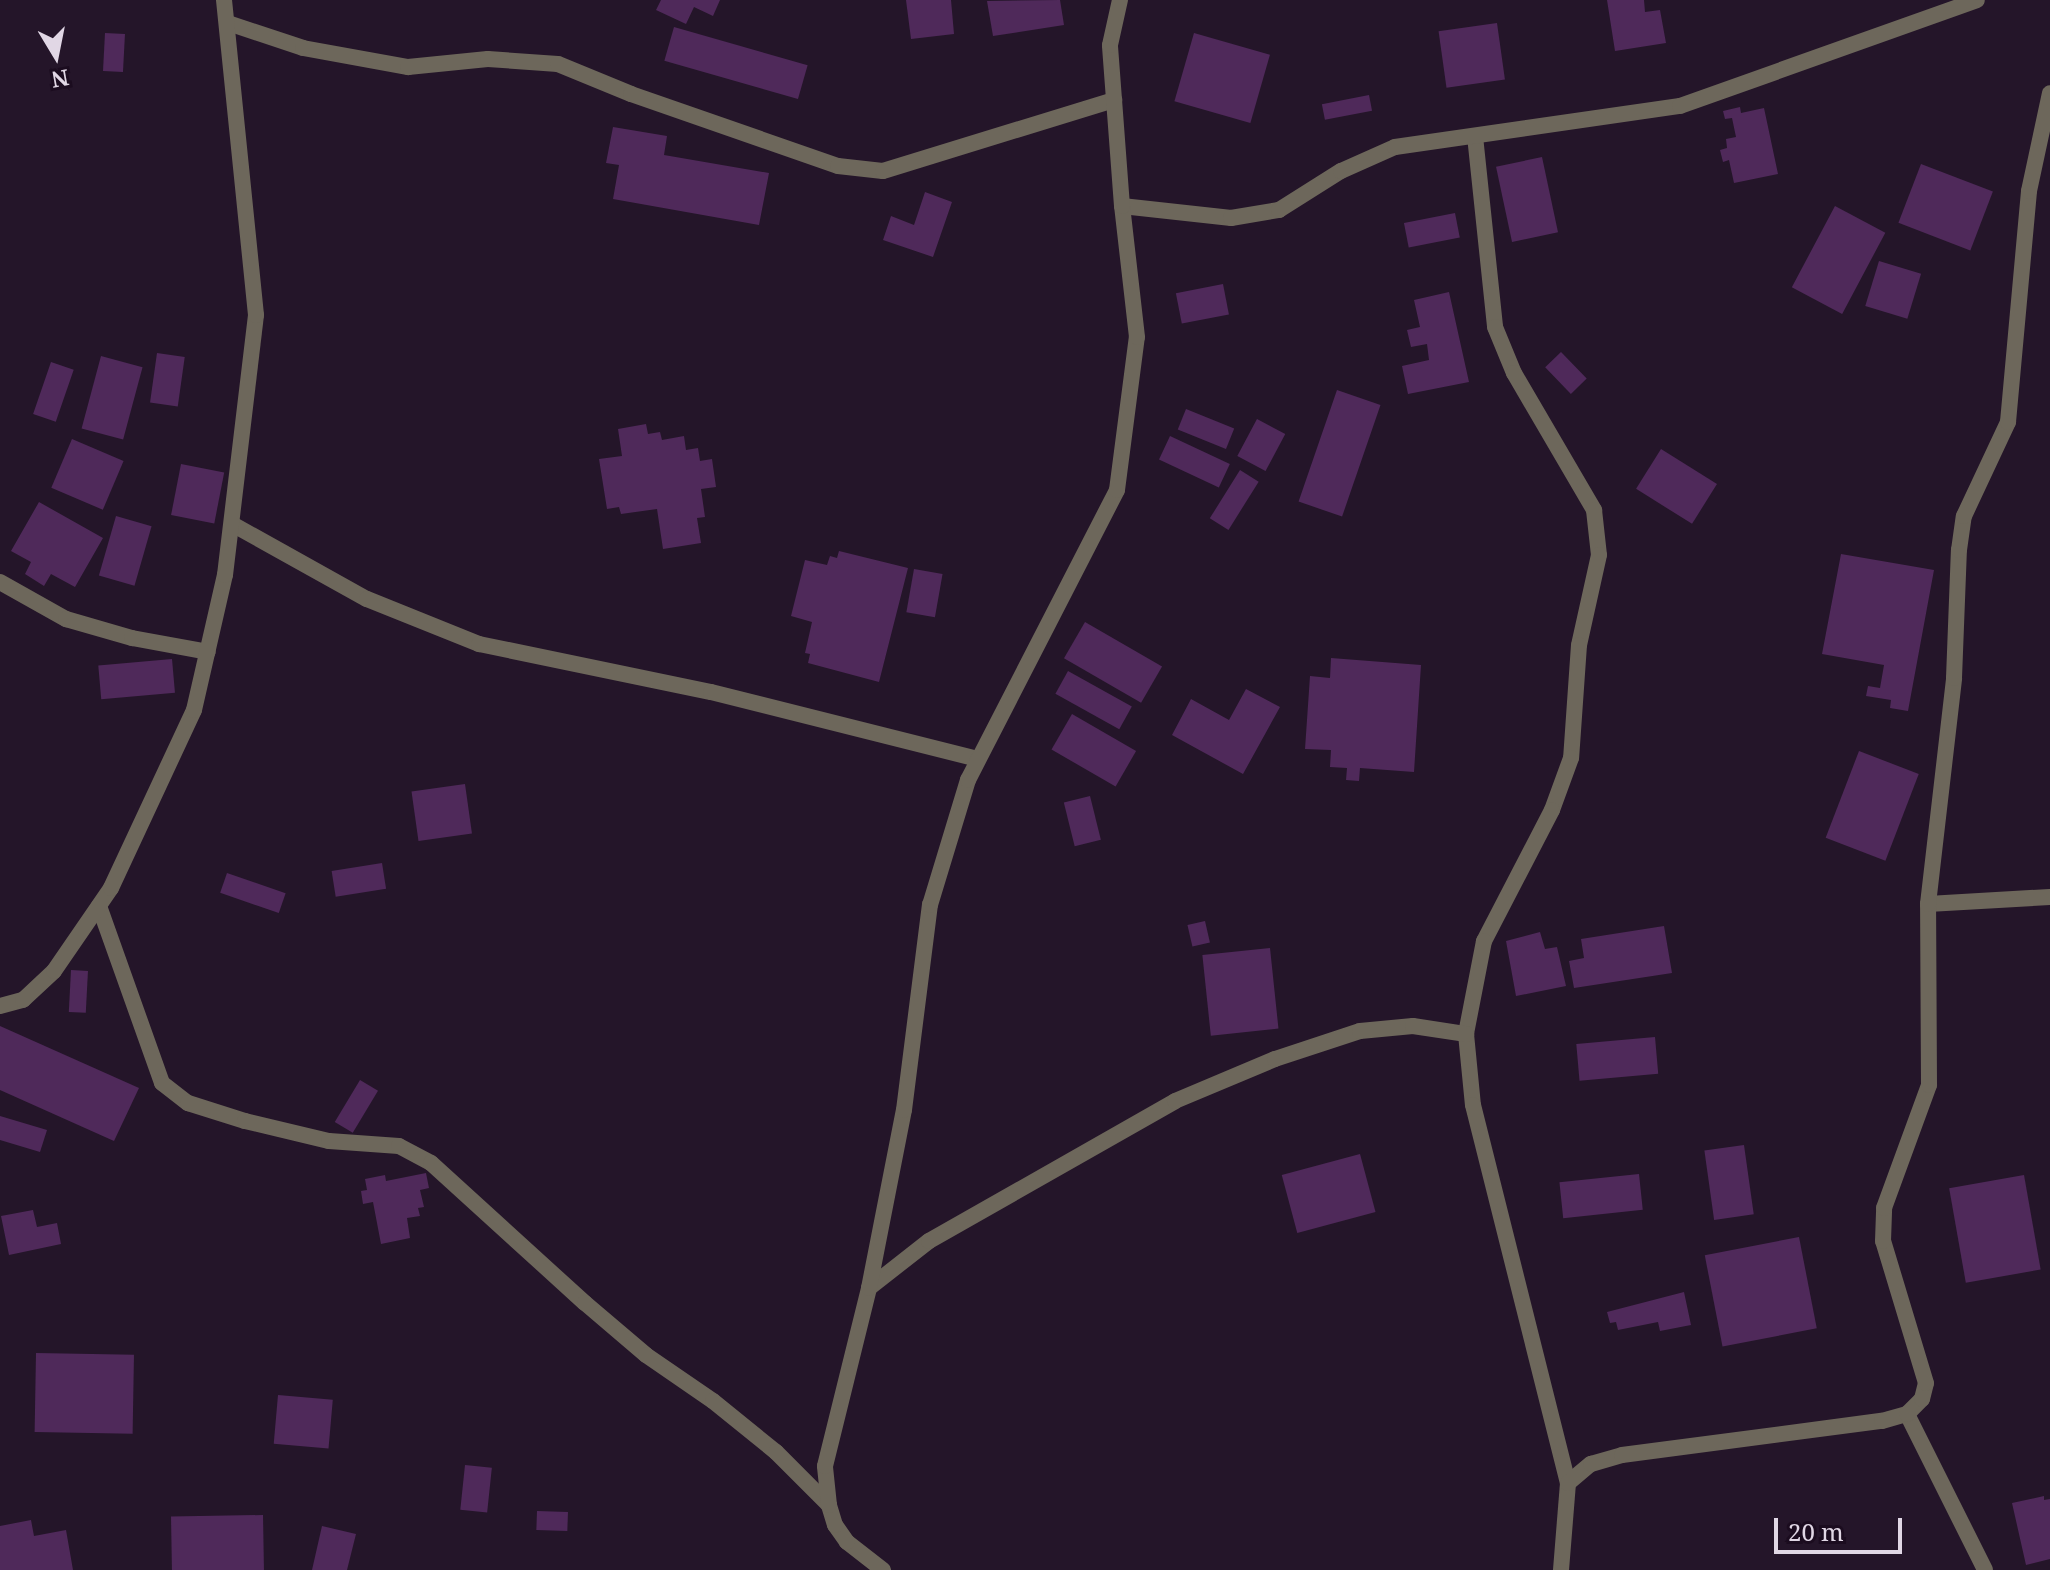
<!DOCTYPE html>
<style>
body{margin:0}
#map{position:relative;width:2050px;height:1570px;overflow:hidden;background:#241529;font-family:"Noto Serif",serif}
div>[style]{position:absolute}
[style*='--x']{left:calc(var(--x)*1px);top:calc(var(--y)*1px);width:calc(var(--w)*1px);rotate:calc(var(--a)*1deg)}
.building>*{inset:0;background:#4f295a;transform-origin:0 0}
.street>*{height:16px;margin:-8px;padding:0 8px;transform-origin:8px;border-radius:8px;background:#6d675b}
span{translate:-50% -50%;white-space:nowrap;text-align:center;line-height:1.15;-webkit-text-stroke:6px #1b0c1f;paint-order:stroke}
.north{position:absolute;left:16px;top:16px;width:80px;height:80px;-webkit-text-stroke:6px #1b0c1f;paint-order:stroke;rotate:170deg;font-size:22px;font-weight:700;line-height:32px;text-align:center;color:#e1d7e5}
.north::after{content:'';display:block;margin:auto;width:28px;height:36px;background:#e1d7e5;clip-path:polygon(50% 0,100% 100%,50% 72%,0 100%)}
.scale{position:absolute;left:1774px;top:1518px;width:128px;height:36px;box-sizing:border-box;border:4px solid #e1d7e5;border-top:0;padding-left:10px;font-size:24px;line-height:28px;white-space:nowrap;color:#e1d7e5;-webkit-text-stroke:6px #1b0c1f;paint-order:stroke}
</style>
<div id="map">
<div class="building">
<i style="clip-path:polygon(661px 0,720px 0,713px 16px,694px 7px,686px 24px,656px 10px)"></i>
<i style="clip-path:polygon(906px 0,951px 0,954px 34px,911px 39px)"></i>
<i style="clip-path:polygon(1060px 0,1064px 25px,993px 36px,987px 1px)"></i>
<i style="clip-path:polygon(1607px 0,1644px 0,1645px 12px,1660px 10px,1666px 43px,1615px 51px)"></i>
<i style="left:1497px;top:23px;width:57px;height:59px;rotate:82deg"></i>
<i style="left:674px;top:27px;width:139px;height:35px;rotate:16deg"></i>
<i style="left:105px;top:33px;width:20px;height:38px;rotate:3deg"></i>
<i style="left:1194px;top:33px;width:79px;height:71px;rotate:16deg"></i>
<i style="left:1369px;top:95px;width:16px;height:48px;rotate:79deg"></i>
<i style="clip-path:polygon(1740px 107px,1741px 113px,1764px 108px,1778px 174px,1734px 183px,1729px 160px,1723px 162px,1720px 150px,1727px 148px,1726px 139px,1736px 137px,1732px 118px,1725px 119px,1723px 111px)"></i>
<i style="clip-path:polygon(613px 127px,667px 136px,664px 155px,769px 173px,759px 225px,613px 199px,619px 165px,606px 163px)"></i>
<i style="left:1542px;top:157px;width:77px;height:47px;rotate:78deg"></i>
<i style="left:1921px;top:164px;width:77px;height:63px;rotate:21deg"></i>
<i style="clip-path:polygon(925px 192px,952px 202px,933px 257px,883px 240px,891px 216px,914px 225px)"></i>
<i style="left:1835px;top:206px;width:57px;height:92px;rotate:28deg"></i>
<i style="left:1455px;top:213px;width:25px;height:52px;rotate:79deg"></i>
<i style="left:1879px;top:261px;width:44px;height:47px;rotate:17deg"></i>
<i style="left:1223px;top:284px;width:31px;height:48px;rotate:79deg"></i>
<i style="clip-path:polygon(1449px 292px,1469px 382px,1408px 394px,1402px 366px,1429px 360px,1427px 344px,1411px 347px,1407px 330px,1420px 327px,1414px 300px)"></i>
<i style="left:1561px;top:352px;width:37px;height:22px;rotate:46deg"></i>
<i style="left:157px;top:353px;width:28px;height:50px;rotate:8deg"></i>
<i style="left:101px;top:356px;width:43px;height:75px;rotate:15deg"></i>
<i style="left:51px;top:362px;width:24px;height:55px;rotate:19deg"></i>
<i style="left:1337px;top:390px;width:46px;height:118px;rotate:19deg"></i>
<i style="left:1186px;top:409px;width:52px;height:22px;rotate:22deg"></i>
<i style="left:1257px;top:419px;width:32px;height:42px;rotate:28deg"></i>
<i style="clip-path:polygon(646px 424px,648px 434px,660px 432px,662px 440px,684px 436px,686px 450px,698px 448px,700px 461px,712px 459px,716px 487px,701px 489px,705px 517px,697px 518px,701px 543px,663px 549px,657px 509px,621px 514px,619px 507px,607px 509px,599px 459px,622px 456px,618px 429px)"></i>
<i style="left:1170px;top:436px;width:66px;height:26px;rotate:25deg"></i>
<i style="left:72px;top:439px;width:56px;height:53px;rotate:23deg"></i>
<i style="left:1661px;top:449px;width:66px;height:47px;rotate:32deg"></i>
<i style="left:181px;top:464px;width:44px;height:52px;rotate:11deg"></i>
<i style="left:1240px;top:470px;width:22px;height:57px;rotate:32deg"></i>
<i style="clip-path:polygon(39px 502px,103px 538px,75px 587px,51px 574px,44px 586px,25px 574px,31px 562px,11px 551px)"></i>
<i style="left:116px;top:516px;width:37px;height:62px;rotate:16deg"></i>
<i style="clip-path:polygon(839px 551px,908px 568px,879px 682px,808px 663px,810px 654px,805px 653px,812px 622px,791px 616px,805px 560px,827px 565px,830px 556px,837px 558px)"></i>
<i style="clip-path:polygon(1841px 554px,1934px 570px,1908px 711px,1890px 708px,1891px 700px,1866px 696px,1868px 686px,1880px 688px,1884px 665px,1822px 654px)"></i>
<i style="left:914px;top:569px;width:29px;height:44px;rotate:10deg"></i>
<i style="left:1085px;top:622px;width:89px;height:42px;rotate:30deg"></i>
<i style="clip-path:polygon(1331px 658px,1421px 665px,1414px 772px,1360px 768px,1359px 781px,1346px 780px,1347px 768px,1330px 767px,1331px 750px,1305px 749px,1310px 676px,1330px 678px)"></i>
<i style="left:172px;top:659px;width:34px;height:74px;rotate:85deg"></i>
<i style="left:1068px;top:671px;width:73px;height:26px;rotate:29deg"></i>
<i style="clip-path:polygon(1246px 689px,1280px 707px,1243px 774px,1172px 735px,1191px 699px,1229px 720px)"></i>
<i style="left:1072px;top:714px;width:74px;height:41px;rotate:30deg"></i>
<i style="left:1859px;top:751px;width:64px;height:93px;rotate:21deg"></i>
<i style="left:465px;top:784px;width:50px;height:54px;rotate:82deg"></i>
<i style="left:1090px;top:796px;width:45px;height:27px;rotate:76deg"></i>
<i style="left:382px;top:863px;width:26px;height:51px;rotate:81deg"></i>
<i style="left:227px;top:873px;width:62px;height:21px;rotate:19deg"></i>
<i style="left:1205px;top:921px;width:22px;height:18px;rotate:77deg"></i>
<i style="clip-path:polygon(1664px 926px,1672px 973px,1574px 988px,1569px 961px,1584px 958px,1581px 939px)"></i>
<i style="clip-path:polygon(1540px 932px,1545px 949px,1557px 947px,1566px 986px,1516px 996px,1506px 941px)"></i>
<i style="left:1270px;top:948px;width:81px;height:68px;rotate:84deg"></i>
<i style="left:71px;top:970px;width:17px;height:42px;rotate:3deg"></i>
<i style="clip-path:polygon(0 1026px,139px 1088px,114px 1141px,0 1090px)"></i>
<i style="left:1655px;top:1037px;width:37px;height:79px;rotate:85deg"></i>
<i style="left:360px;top:1080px;width:21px;height:49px;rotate:31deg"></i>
<i style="clip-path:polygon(0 1116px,47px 1130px,40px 1152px,0 1140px)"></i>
<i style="left:1744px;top:1145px;width:70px;height:40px;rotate:82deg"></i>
<i style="left:1360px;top:1154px;width:60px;height:81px;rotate:75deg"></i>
<i style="clip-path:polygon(426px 1173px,429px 1188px,420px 1190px,424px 1207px,418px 1208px,420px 1216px,407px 1218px,410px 1238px,381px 1244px,373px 1202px,363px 1204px,361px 1191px,367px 1190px,365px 1179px,385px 1175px,386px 1181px)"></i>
<i style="left:1639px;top:1174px;width:36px;height:80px;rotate:84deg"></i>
<i style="left:2024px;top:1175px;width:96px;height:76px;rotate:80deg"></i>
<i style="clip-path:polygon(33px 1210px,37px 1227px,57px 1223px,61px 1244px,9px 1255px,1px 1216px)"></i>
<i style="left:1799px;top:1237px;width:93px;height:96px;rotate:79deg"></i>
<i style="clip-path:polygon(1684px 1292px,1691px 1325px,1660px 1331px,1658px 1322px,1618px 1330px,1616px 1322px,1610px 1323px,1607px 1312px)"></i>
<i style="left:36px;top:1353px;width:98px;height:79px;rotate:1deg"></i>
<i style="left:278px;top:1395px;width:55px;height:49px;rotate:5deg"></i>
<i style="left:465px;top:1465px;width:27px;height:45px;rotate:6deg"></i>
<i style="clip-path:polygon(2044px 1496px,2044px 1500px,2050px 1499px,2050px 1559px,2026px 1565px,2012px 1503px)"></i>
<i style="left:537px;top:1511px;width:31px;height:19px;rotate:2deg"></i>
<i style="left:263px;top:1515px;width:55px;height:92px;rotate:89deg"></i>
<i style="clip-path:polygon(31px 1520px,34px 1536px,66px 1530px,73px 1570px,0 1570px,0 1526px)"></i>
<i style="clip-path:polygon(322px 1526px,356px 1534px,347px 1570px,312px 1570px)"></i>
</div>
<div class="street">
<i style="--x:228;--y:23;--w:79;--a:18.4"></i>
<i style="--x:303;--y:48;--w:107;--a:10.3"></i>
<i style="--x:408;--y:67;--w:80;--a:-5.7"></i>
<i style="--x:488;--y:59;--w:70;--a:4.1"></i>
<i style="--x:558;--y:64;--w:79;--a:22.3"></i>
<i style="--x:631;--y:94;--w:219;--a:19.2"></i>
<i style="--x:838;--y:166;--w:45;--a:6.3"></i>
<i style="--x:883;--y:171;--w:242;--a:-17.1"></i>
<i style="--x:1475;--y:136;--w:192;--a:84"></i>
<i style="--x:1495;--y:327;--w:50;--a:67.6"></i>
<i style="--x:1514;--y:373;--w:159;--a:59.7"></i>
<i style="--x:1594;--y:510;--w:45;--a:83.7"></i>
<i style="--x:1599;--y:555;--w:92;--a:102.5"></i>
<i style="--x:1579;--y:645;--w:113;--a:94"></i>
<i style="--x:1571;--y:758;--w:55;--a:110.1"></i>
<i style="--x:1552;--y:810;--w:148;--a:117.4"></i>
<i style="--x:1484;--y:941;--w:95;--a:101"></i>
<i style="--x:1466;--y:1034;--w:71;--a:84.4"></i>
<i style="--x:1473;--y:1105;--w:390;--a:75.9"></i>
<i style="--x:1122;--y:206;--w:110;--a:6.3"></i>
<i style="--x:1231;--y:218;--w:49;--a:-9.5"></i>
<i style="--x:1279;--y:210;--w:73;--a:-32.2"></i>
<i style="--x:1341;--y:171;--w:59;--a:-24"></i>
<i style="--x:1395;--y:147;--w:288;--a:-8.2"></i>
<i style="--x:1680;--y:106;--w:315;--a:-19.6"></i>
<i style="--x:232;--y:524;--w:154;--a:29.1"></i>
<i style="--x:367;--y:599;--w:121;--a:21.9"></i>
<i style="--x:479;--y:644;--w:237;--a:11.7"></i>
<i style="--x:711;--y:692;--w:275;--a:14.1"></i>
<i style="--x:0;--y:582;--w:76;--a:29.3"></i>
<i style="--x:66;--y:619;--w:69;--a:16.1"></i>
<i style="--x:132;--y:638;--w:77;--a:10.4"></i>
<i style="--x:1928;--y:904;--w:122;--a:-3.3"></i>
<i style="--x:99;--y:906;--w:188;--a:70.4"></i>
<i style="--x:162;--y:1083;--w:33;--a:38"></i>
<i style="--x:188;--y:1103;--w:60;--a:17.5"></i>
<i style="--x:245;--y:1121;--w:86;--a:13.4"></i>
<i style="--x:329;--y:1141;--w:70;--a:4.1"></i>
<i style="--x:399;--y:1146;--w:36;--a:28"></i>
<i style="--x:431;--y:1163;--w:208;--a:42.3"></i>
<i style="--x:585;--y:1303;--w:80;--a:40.4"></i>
<i style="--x:646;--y:1355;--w:81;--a:34.5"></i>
<i style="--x:713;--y:1401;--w:81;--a:39"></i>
<i style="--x:776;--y:1452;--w:75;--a:45"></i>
<i style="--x:0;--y:1006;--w:24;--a:-15"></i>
<i style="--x:23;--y:1000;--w:42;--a:-43.1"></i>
<i style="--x:54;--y:971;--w:101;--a:-55.5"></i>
<i style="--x:111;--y:888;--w:196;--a:-65"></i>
<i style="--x:194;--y:710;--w:139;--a:-77.1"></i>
<i style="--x:225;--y:575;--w:262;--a:-83.2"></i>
<i style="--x:256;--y:315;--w:317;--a:-95.8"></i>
<i style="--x:869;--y:1288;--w:76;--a:-38.1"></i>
<i style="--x:929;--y:1241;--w:283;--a:-29.6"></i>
<i style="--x:1175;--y:1101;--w:108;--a:-22.8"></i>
<i style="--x:1275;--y:1059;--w:89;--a:-18.2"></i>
<i style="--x:1360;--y:1031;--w:53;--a:-5.4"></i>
<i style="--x:1413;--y:1026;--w:54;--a:8.6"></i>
<i style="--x:1907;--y:1414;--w:174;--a:63.4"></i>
<i style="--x:883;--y:1570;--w:46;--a:-142.1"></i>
<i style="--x:847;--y:1542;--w:21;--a:-125"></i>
<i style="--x:835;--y:1525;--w:21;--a:-107"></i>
<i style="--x:829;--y:1505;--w:39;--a:-96"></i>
<i style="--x:825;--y:1466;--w:183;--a:-76.1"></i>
<i style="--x:869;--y:1288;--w:181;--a:-78.9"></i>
<i style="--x:904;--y:1110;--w:207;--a:-82.8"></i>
<i style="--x:930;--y:905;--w:131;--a:-73.1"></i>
<i style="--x:968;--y:780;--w:326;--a:-62.8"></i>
<i style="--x:1117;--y:490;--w:154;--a:-82.6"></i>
<i style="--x:1137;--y:337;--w:132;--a:-96.5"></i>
<i style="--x:1122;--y:206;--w:161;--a:-94.3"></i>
<i style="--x:1110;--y:45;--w:46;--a:-77.5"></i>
<i style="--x:1561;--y:1570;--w:87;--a:-85.4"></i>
<i style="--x:1568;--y:1483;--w:30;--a:-40"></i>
<i style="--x:1591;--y:1464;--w:32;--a:-16"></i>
<i style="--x:1622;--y:1455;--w:262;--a:-7.5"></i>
<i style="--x:1882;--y:1421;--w:26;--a:-16"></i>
<i style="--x:1907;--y:1414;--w:21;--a:-45"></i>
<i style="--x:1922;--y:1399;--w:16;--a:-76"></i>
<i style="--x:1926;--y:1383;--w:148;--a:-106.8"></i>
<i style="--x:1883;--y:1241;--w:33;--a:-88"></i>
<i style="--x:1884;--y:1208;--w:131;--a:-69.9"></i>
<i style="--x:1929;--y:1085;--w:181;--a:-90.3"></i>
<i style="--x:1928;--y:904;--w:227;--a:-83.4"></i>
<i style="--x:1954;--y:678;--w:128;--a:-87.8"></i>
<i style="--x:1959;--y:550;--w:34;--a:-82"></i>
<i style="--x:1964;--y:516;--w:104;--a:-64.9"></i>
<i style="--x:2008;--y:422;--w:232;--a:-84.8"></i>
<i style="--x:2029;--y:191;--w:100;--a:-77.9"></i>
</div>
<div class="north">N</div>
<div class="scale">20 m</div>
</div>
